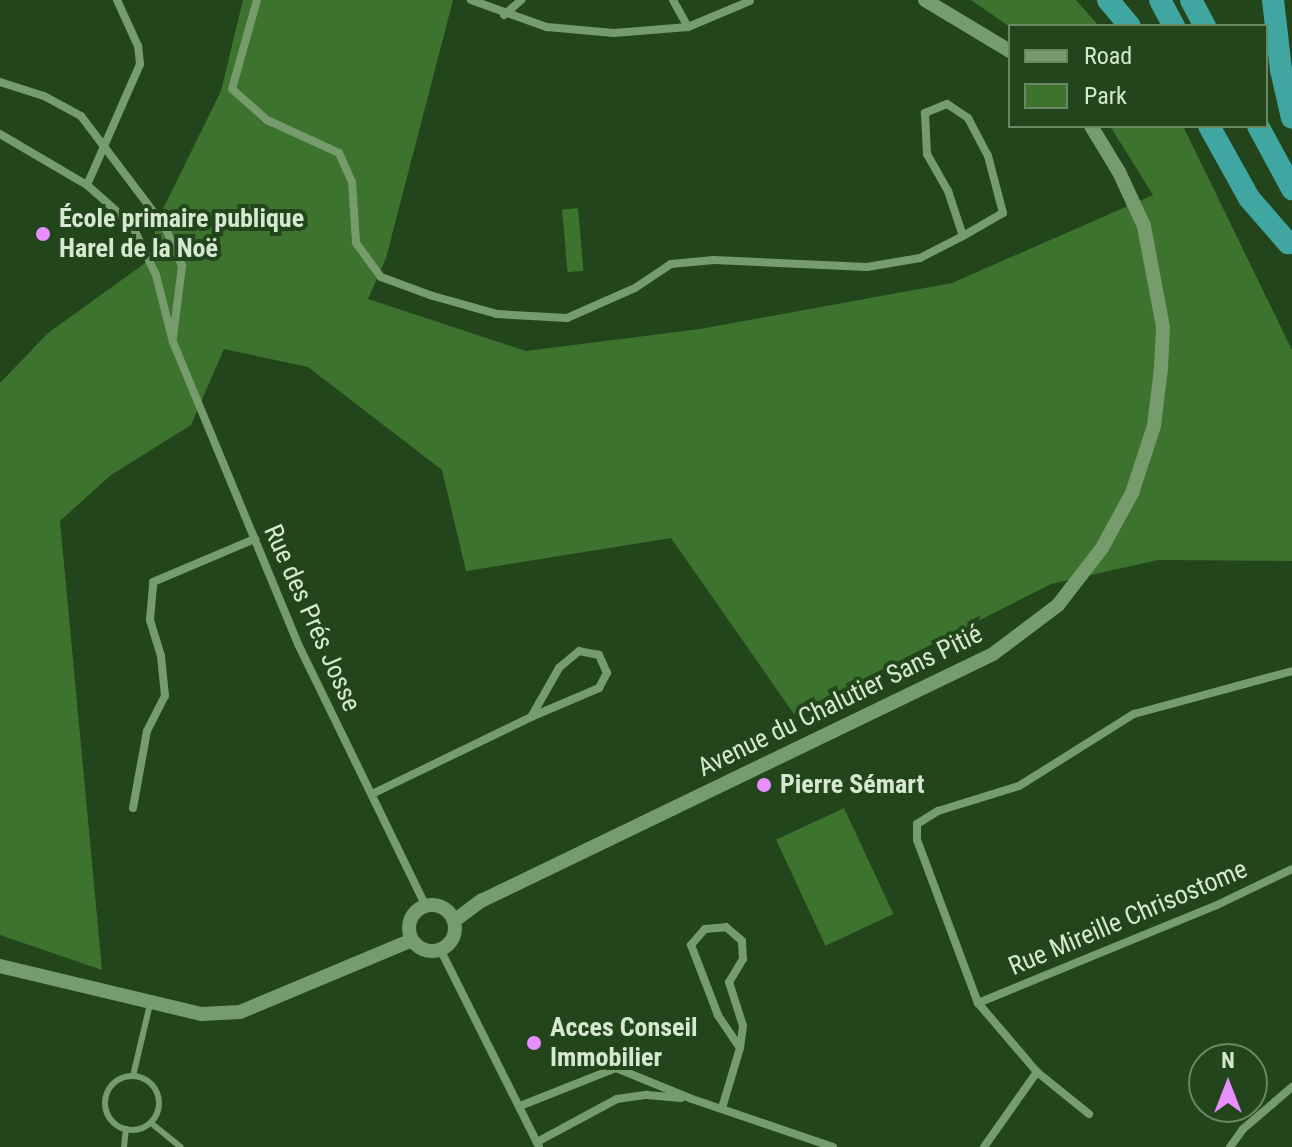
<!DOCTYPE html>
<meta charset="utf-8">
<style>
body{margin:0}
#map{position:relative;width:1292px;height:1147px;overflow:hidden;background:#23451b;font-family:"Roboto Condensed",sans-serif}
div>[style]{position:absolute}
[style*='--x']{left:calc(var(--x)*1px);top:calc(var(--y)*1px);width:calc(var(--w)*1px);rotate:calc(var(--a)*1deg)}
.green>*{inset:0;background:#3c732e;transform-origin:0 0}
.service>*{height:6px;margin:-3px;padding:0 3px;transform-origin:3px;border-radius:3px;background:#769b6d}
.service>.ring{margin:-3px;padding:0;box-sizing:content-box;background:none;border:6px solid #769b6d;border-radius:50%}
.minor>*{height:8px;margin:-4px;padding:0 4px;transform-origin:4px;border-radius:4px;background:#769b6d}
.tertiary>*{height:14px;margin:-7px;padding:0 7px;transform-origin:7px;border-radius:7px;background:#769b6d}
.tertiary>.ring{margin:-7px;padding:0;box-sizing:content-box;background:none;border:14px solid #769b6d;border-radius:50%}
.trunk>*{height:22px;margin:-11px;padding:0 11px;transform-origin:11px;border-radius:11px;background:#40a6a1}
.dots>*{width:22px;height:22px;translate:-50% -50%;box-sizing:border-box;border:4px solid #23451b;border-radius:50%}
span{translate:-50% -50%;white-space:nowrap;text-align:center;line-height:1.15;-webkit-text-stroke:8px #23451b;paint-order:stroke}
.poi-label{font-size:26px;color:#d5e9d0;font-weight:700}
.left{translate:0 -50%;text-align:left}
.street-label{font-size:26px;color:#d5e9d0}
.legend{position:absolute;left:1008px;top:24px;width:260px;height:104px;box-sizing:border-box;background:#23451b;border:2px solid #6a8763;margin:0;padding:10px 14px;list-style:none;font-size:24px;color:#d5e9d0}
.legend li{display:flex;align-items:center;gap:16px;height:40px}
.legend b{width:40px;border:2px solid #6a8763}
.north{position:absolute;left:1188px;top:1043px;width:80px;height:80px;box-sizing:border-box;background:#23451b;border:2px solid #6a8763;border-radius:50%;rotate:0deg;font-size:22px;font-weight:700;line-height:32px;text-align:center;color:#d5e9d0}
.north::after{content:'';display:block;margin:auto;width:28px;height:36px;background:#e88eff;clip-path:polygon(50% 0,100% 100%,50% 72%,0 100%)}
</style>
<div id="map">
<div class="green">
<i style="clip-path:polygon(243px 0,453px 0,386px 258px,368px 299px,526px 351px,700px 329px,952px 283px,1153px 195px,1110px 126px,1183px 126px,1292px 350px,1292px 561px,1158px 560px,1051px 584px,794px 714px,671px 538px,466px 571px,442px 470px,308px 367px,224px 349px,191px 425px,111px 475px,60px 521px,102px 970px,0 935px,0 383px,48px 333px,148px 261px,158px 219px,221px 91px)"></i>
<i style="clip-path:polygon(971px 0,1076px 0,1099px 26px,1010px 27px)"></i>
<i style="left:578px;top:208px;width:63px;height:16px;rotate:85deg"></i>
<i style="left:844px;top:808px;width:117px;height:75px;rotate:65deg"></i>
</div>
<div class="service">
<i style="--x:133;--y:1076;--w:74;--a:-76.7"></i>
<i class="ring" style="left:105px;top:1076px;width:48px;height:48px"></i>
<i style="--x:151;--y:1123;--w:38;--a:39"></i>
<i style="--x:124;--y:1147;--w:18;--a:-84"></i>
</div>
<div class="minor">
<i style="--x:257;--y:0;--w:92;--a:105.7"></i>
<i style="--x:232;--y:89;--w:47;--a:41.5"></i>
<i style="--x:267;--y:120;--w:79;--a:24.6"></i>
<i style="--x:339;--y:153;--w:32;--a:66"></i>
<i style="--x:352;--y:182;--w:61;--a:86.2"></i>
<i style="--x:356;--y:243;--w:42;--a:53.7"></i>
<i style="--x:381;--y:277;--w:55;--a:20.1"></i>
<i style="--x:433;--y:296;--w:66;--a:15.7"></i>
<i style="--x:497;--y:314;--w:70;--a:3.3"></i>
<i style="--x:567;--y:318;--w:74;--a:-23.8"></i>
<i style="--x:635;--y:288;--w:43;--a:-33.7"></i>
<i style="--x:671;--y:264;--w:43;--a:-5.3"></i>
<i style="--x:714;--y:260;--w:153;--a:2.6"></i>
<i style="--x:867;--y:267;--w:54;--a:-9.6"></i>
<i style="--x:920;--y:258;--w:48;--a:-27.1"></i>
<i style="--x:963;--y:236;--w:46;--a:-29.9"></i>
<i style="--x:1003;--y:213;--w:59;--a:-104.7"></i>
<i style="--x:988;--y:156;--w:43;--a:-117.8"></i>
<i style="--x:968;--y:118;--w:25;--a:-146"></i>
<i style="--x:947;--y:104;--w:24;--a:158"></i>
<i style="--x:925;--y:113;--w:41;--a:87.2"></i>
<i style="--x:927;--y:154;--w:43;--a:60.4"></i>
<i style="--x:948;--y:191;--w:47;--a:71.6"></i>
<i style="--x:471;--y:0;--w:81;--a:19.6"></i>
<i style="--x:547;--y:27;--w:67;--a:5.1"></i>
<i style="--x:614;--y:33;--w:74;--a:-4.6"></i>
<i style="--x:688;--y:27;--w:67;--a:-22.8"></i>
<i style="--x:673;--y:0;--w:31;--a:61"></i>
<i style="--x:504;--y:15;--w:23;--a:-41"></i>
<i style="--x:0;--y:82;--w:46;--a:17.7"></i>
<i style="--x:44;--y:96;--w:42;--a:28.4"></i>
<i style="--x:81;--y:116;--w:139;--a:52.9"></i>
<i style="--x:165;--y:227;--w:43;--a:66.4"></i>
<i style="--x:182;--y:266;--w:72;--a:97.2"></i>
<i style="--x:0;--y:134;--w:101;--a:30.4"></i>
<i style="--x:87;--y:185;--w:60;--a:41.6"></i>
<i style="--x:132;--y:225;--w:55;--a:64.4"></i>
<i style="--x:156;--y:275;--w:69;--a:75.8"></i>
<i style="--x:173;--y:342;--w:327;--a:67.5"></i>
<i style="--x:298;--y:644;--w:292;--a:64"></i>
<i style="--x:87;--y:185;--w:132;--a:-66.3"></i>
<i style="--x:140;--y:64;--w:18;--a:-96"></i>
<i style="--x:138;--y:46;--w:51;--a:-114.5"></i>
<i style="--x:372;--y:794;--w:177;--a:-25.8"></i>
<i style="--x:531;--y:717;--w:74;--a:-23.1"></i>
<i style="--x:599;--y:688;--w:17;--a:-62"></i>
<i style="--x:607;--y:673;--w:20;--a:-114"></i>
<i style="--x:599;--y:655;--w:20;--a:-169"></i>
<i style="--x:579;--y:651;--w:26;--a:140"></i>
<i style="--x:559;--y:668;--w:56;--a:119.7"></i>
<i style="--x:133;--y:808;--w:78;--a:-79.7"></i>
<i style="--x:147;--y:731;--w:39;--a:-63"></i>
<i style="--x:165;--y:696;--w:40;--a:-95.7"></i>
<i style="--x:161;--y:656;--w:38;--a:-107"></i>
<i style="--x:150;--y:620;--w:38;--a:-85"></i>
<i style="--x:153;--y:582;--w:111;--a:-22.9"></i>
<i style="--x:440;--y:949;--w:221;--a:63.4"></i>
<i style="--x:978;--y:1003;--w:258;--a:-22.3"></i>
<i style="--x:1217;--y:905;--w:83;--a:-25.6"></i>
<i style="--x:1037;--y:1072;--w:91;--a:-130.5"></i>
<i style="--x:978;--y:1003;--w:174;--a:-110.5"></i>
<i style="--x:917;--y:840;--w:16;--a:-90"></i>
<i style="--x:917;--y:824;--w:25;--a:-32"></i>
<i style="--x:938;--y:811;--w:85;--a:-17.2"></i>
<i style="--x:1019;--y:786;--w:136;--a:-32.1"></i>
<i style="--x:1134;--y:714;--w:164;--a:-15.2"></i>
<i style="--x:520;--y:1106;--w:103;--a:-21.6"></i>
<i style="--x:616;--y:1068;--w:82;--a:22.2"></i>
<i style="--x:692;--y:1099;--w:149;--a:18.8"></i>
<i style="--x:722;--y:1108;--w:63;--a:-73.3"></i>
<i style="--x:740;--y:1048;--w:40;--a:-124"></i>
<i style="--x:718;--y:1015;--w:75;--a:-111.1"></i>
<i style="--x:691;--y:945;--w:21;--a:-49"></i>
<i style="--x:705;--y:929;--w:21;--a:-5"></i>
<i style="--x:726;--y:927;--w:21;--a:41"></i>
<i style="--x:742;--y:941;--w:18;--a:87"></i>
<i style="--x:743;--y:959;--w:27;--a:121"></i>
<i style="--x:729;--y:982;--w:46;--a:72.3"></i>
<i style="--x:743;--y:1026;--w:22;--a:98"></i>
<i style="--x:537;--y:1142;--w:91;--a:-28.3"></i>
<i style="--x:617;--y:1099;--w:30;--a:-8"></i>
<i style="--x:647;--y:1095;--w:34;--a:5"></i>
<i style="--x:984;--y:1147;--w:92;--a:-54.8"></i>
<i style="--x:1037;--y:1072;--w:67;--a:38.9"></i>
<i style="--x:1230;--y:1147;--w:22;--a:-54"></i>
<i style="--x:1243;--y:1129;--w:65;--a:-40.6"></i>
</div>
<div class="tertiary">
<i style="--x:925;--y:0;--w:99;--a:31"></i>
<i class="ring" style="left:409px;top:905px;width:32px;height:32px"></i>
<i style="--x:454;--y:921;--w:34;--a:-37"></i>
<i style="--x:481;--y:901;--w:568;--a:-25.75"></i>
<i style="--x:993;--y:654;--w:81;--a:-37"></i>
<i style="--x:1058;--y:605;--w:72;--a:-52.3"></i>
<i style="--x:1102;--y:548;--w:63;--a:-61.4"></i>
<i style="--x:1132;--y:493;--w:71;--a:-71.8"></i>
<i style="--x:1154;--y:426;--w:58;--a:-83.1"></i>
<i style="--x:1161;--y:368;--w:41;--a:-87.2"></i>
<i style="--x:1163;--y:327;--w:103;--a:-100.7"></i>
<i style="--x:1144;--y:226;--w:60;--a:-114.8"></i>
<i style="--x:1119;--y:172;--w:54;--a:-121.3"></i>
<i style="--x:0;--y:966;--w:207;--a:13.4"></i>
<i style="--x:201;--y:1014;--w:39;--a:-3"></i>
<i style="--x:240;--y:1012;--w:186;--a:-22.7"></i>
</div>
<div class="trunk">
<i style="--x:1108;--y:0;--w:34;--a:50"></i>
<i style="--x:1160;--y:0;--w:30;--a:62"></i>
<i style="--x:1191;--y:0;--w:30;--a:62"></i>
<i style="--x:1273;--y:0;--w:70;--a:83.5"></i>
<i style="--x:1281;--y:70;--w:49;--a:77.1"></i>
<i style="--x:1209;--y:126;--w:82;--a:60.9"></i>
<i style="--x:1249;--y:198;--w:60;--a:49.1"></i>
<i style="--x:1258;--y:126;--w:72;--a:61.6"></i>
</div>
<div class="dots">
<i style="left:43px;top:234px;background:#e88eff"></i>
<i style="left:764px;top:785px;background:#e88eff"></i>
<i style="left:534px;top:1043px;background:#e88eff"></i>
</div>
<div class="poi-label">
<span class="left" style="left:59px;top:234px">École primaire publique<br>Harel de la Noë</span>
<span class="left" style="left:780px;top:785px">Pierre Sémart</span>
<span class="left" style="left:550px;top:1043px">Acces Conseil<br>Immobilier</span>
</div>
<div class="street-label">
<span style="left:312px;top:618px;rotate:66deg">Rue des Prés Josse</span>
<span style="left:840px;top:701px;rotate:-26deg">Avenue du Chalutier Sans Pitié</span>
<span style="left:1128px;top:918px;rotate:-23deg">Rue Mireille Chrisostome</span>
</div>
<ul class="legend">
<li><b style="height:10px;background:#769b6d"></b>Road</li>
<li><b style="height:22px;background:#3c732e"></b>Park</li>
</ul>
<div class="north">N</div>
</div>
